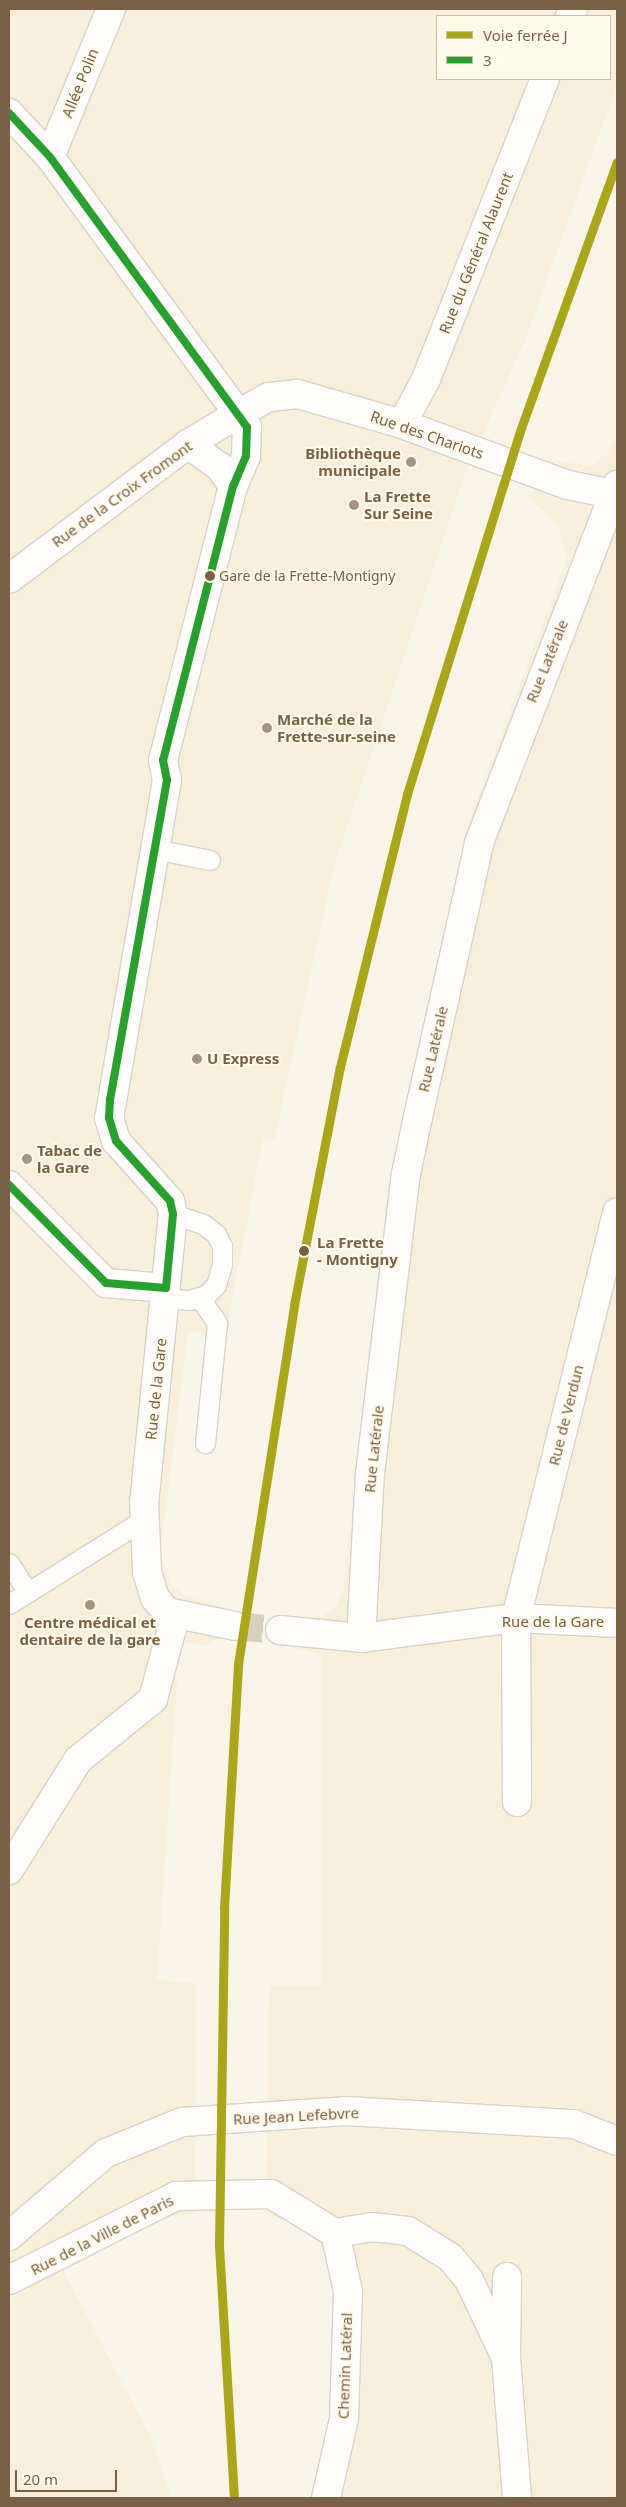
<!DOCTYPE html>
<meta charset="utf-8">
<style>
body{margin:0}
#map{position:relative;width:626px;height:2507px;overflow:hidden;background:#f8f4e8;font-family:"Noto Sans",sans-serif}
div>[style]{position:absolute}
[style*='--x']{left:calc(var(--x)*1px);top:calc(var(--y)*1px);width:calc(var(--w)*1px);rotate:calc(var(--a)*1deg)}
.residential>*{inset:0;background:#f7efda}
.tertiary-tunnel>*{height:28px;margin-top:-14px;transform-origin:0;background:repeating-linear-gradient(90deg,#d8cfbf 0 28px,transparent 0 42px)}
.roads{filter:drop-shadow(1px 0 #d7d1c7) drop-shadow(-1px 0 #d7d1c7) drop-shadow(0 1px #d7d1c7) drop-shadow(0 -1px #d7d1c7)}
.service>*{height:19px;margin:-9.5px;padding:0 9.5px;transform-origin:9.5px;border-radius:9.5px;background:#fefdfc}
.pedestrian>*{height:28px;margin:-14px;padding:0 14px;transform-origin:14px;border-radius:14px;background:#fefdfc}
.minor>*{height:28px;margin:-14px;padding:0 14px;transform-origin:14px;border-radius:14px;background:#fefdfc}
.tertiary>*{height:28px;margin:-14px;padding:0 14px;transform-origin:14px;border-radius:14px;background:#fefdfc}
.bus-1>*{height:8px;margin:-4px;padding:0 4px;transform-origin:4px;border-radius:4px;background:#26a22c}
.rail-1>*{height:9px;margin:-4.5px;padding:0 4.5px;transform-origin:4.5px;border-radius:4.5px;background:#aba618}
.dots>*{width:14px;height:14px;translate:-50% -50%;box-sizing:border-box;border:2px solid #fffaea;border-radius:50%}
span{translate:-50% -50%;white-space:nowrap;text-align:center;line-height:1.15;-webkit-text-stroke:4px #fffaea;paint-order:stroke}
.bus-label{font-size:14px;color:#796045}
.left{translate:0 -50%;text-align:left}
.street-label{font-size:15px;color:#796045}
.poi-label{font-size:15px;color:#796045;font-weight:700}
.right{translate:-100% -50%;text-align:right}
.stop-label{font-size:15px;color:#796045;font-weight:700}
.frame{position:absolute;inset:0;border:10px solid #796045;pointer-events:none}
.legend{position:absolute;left:436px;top:15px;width:175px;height:65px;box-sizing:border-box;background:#fffaea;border:1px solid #c9bca8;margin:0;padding:6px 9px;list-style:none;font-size:15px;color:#796045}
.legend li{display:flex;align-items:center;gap:10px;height:25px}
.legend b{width:25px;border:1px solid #c9bca8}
.scale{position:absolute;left:15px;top:2470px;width:102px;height:22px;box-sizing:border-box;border:2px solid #796045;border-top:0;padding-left:6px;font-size:15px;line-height:18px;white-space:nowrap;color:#796045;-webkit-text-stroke:4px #fffaea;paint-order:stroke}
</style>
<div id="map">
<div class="residential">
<i style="clip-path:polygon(evenodd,9px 9px,617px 9px,617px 85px,526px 338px,465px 474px,335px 863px,274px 1140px,263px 1138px,225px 1337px,188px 1331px,160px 1554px,171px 1583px,184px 1595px,236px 1611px,233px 1637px,212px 1640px,209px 1646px,184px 1642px,171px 1677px,177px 1680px,157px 1980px,196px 1983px,195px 2214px,165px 2216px,63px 2270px,150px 2436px,171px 2498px,9px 2498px,9px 9px,437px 16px,610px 16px,610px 79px,437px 79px,437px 16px)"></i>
<i style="clip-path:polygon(617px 436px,617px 2498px,313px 2498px,329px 2420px,333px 2281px,322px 2247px,306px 2230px,266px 2213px,269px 1986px,322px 1986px,321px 1655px,277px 1643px,283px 1619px,321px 1616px,335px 1608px,343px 1592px,377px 1282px,466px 829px,567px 559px,558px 524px,530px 499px,547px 459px,590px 466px,608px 453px)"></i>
</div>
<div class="tertiary-tunnel">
<i style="--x:235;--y:1626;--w:45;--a:5.1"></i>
</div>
<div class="roads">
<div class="service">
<i style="--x:154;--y:849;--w:57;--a:11.1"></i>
<i style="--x:199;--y:1297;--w:32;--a:55"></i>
<i style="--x:217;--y:1323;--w:121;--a:95.7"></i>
<i style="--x:165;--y:1298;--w:24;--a:5"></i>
<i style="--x:189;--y:1300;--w:18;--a:-16"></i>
<i style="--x:206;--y:1295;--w:14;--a:-45"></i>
<i style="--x:216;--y:1285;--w:22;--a:-74"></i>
<i style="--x:222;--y:1264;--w:18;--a:-90"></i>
<i style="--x:222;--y:1246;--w:13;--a:-117"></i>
<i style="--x:216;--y:1234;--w:16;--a:-142"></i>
<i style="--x:203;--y:1224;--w:32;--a:-162"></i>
<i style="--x:9;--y:1563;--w:35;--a:57"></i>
<i style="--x:9;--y:1604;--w:158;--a:-32.1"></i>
</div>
<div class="pedestrian">
<i style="--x:516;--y:1618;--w:184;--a:89.7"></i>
<i style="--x:506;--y:2358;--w:81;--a:-89.3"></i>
</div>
<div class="minor">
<i style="--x:570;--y:16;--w:8;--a:-67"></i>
<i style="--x:9;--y:113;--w:60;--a:47"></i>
<i style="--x:50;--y:157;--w:318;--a:53.8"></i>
<i style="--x:238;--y:414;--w:35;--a:-29"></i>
<i style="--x:269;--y:397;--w:29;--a:-6"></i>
<i style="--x:298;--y:394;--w:108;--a:16.1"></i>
<i style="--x:402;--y:424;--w:177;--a:20.2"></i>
<i style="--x:568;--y:485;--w:50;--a:11.5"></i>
<i style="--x:50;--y:157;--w:160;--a:-67.6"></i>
<i style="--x:402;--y:424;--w:51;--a:-61.9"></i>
<i style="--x:426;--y:379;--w:323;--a:-68.4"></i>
<i style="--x:516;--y:1618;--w:418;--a:-76"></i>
<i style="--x:361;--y:1638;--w:164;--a:-86.9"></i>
<i style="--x:370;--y:1474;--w:302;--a:-83.2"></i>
<i style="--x:406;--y:1174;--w:58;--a:-78.1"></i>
<i style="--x:418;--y:1117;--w:281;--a:-77.4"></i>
<i style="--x:479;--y:843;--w:384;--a:-68.9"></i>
<i style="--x:9;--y:1870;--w:130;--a:-57.9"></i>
<i style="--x:78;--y:1760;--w:97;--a:-39.1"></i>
<i style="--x:153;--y:1699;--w:85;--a:-75"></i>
<i style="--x:9;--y:2236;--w:128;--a:-40.6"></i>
<i style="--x:106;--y:2153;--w:82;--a:-22.2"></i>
<i style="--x:182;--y:2122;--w:164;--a:-3.8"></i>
<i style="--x:346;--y:2111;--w:228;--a:3.3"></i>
<i style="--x:574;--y:2124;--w:46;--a:21.6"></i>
<i style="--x:9;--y:2280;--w:187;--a:-26.7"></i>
<i style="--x:176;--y:2196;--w:95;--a:-1.2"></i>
<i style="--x:271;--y:2194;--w:75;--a:31.4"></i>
<i style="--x:335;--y:2233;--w:36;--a:-9"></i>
<i style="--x:371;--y:2227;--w:37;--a:6"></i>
<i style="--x:408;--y:2231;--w:49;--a:31.8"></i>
<i style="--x:450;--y:2257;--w:30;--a:50"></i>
<i style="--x:469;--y:2280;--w:86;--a:64.6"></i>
<i style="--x:506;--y:2358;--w:140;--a:85.5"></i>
<i style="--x:326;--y:2498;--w:81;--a:-77.2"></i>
<i style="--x:344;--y:2419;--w:128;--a:-88.2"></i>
<i style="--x:348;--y:2291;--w:59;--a:-102.6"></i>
</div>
<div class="tertiary">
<i style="--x:188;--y:444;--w:39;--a:36"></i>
<i style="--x:220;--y:467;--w:23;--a:56"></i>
<i style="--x:9;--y:579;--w:224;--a:-37"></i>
<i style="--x:188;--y:444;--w:58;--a:-31"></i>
<i style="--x:238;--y:414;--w:16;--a:55"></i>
<i style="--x:247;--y:427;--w:29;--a:92"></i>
<i style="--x:246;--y:456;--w:33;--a:113"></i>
<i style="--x:233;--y:486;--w:283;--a:104.3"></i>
<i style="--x:163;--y:760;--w:20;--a:79"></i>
<i style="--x:167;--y:780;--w:343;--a:99.7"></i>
<i style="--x:109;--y:1118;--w:24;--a:73"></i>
<i style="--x:116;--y:1141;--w:81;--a:48"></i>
<i style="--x:170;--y:1201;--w:13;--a:77"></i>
<i style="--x:173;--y:1214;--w:289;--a:95.7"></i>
<i style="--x:144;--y:1502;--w:70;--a:87.5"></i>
<i style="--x:147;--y:1572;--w:27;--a:73"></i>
<i style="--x:155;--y:1598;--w:18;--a:49"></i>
<i style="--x:167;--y:1612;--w:69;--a:11.6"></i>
<i style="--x:9;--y:1185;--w:138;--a:45.3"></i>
<i style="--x:106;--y:1283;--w:60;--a:4.8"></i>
<i style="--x:280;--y:1630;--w:81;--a:5.6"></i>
<i style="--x:361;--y:1638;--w:156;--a:-7.4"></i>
<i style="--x:516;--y:1618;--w:101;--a:2.8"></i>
</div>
</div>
<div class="bus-1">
<i style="--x:9;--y:113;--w:60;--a:47"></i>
<i style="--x:50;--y:157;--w:334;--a:53.9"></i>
<i style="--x:247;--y:427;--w:29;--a:92"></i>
<i style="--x:246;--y:456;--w:33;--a:113"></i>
<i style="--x:233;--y:486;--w:283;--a:104.3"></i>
<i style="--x:163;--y:760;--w:20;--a:79"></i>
<i style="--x:167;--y:780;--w:324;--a:100.1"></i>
<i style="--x:110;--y:1099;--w:19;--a:93"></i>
<i style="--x:109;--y:1118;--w:24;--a:73"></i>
<i style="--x:116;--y:1141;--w:81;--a:48"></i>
<i style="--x:170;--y:1201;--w:13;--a:77"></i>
<i style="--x:173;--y:1214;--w:74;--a:95.4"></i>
<i style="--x:166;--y:1288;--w:60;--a:-175.2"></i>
<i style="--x:106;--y:1283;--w:138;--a:-134.7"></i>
</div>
<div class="rail-1">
<i style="--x:234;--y:2498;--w:253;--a:-93.4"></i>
<i style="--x:219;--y:2245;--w:337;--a:-89.1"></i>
<i style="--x:224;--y:1908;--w:244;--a:-86.7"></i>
<i style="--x:238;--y:1664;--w:363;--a:-81.1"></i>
<i style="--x:294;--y:1305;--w:242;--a:-79.1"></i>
<i style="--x:340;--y:1067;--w:281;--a:-76.2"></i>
<i style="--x:407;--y:794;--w:380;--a:-72.7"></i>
<i style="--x:520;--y:431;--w:286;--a:-70.2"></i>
</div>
<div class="dots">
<i style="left:411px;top:462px;background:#a5947e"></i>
<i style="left:354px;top:505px;background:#a5947e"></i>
<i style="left:210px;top:576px;background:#796045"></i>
<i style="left:267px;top:728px;background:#a5947e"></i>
<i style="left:197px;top:1059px;background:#a5947e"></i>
<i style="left:27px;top:1159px;background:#a5947e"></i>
<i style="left:304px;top:1251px;background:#796045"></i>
<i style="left:90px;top:1605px;background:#a5947e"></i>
</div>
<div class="bus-label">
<span class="left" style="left:219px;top:576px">Gare de la Frette-Montigny</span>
</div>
<div class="street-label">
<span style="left:80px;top:83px;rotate:-68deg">Allée Polin</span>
<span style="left:476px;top:253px;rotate:-68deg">Rue du Général Alaurent</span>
<span style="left:427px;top:435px;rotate:19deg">Rue des Chariots</span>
<span style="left:122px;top:494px;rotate:-36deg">Rue de la Croix Fromont</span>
<span style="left:547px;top:661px;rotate:-68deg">Rue Latérale</span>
<span style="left:433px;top:1049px;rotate:-77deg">Rue Latérale</span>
<span style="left:156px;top:1389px;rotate:-84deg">Rue de la Gare</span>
<span style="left:566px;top:1415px;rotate:-76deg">Rue de Verdun</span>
<span style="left:374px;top:1449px;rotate:-84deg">Rue Latérale</span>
<span style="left:553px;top:1622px">Rue de la Gare</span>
<span style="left:296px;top:2116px;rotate:-3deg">Rue Jean Lefebvre</span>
<span style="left:102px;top:2235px;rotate:-27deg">Rue de la Ville de Paris</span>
<span style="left:345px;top:2366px;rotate:-88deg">Chemin Latéral</span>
</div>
<div class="poi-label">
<span class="right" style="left:401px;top:462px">Bibliothèque<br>municipale</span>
<span class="left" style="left:364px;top:505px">La Frette<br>Sur Seine</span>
<span class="left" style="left:277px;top:728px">Marché de la<br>Frette-sur-seine</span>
<span class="left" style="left:207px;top:1059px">U Express</span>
<span class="left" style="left:37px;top:1159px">Tabac de<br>la Gare</span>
<span style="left:90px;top:1631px">Centre médical et<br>dentaire de la gare</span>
</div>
<div class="stop-label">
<span class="left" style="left:317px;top:1251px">La Frette<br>- Montigny</span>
</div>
<div class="frame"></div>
<ul class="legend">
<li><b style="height:6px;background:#aba618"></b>Voie ferrée J</li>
<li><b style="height:6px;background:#26a22c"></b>3</li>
</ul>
<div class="scale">20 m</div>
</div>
